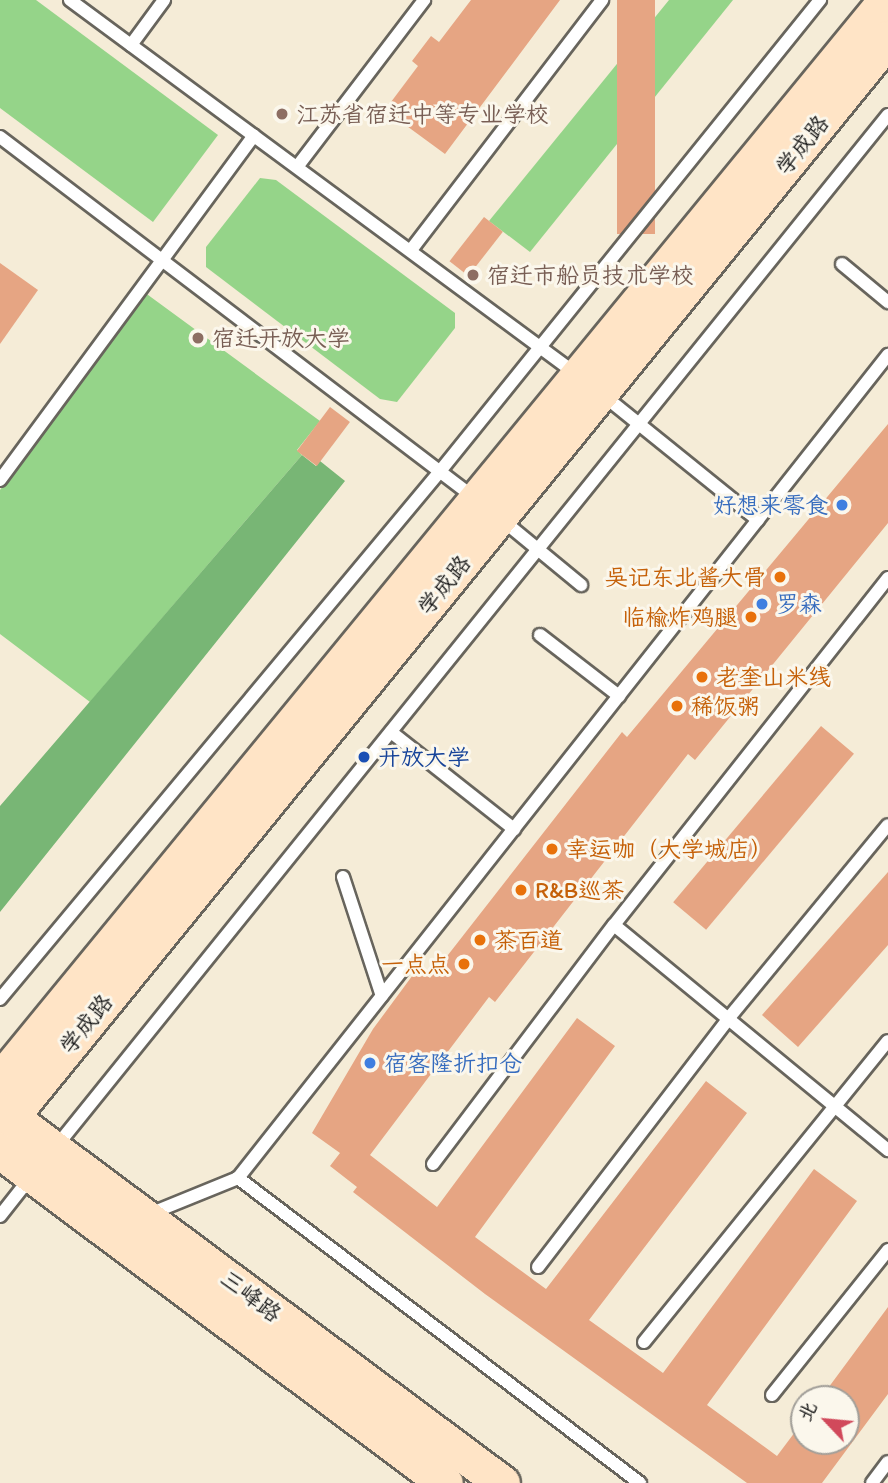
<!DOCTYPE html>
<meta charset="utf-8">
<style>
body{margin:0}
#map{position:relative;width:888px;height:1483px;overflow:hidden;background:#f5ecd7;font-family:Itim,"LXGW WenKai TC",sans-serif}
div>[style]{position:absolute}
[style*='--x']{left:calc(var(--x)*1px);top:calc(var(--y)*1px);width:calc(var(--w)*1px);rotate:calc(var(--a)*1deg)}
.green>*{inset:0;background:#95d489}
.forest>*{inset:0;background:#78b675}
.building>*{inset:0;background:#e6a583;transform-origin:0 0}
.roads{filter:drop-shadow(2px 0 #68655d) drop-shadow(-2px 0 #68655d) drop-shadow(0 2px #68655d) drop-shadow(0 -2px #68655d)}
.lane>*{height:12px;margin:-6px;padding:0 6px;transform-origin:6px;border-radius:6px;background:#fff}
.secondary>*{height:35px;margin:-17.5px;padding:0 17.5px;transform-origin:17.5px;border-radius:17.5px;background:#ffe4c6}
.dots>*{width:19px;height:19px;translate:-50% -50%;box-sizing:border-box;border:4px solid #fbf7ec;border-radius:50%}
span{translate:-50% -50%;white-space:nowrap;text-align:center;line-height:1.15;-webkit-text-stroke:6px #fbf7ec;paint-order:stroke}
.education-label{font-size:23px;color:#785e54}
.left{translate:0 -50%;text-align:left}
.street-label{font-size:23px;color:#1c1c1c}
.shop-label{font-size:23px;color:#366cbe}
.right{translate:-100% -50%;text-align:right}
.food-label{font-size:23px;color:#c56008}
.transit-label{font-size:23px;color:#164399}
.north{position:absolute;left:790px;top:1385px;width:70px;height:70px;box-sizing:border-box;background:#fbf7ec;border:2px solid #a29f99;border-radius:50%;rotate:296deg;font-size:19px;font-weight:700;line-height:28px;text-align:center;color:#1c1c1c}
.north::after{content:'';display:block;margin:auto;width:24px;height:32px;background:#d1495b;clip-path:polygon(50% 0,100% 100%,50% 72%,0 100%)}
</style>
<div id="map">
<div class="green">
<i style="clip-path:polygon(0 0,36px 0,218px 135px,153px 222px,0 108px)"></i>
<i style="clip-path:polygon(669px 0,733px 0,530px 252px,489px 221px)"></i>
<i style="clip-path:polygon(260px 178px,276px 180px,455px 313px,455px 328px,397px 402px,380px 399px,206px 267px,206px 247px)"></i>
<i style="clip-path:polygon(144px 292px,320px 421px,297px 450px,302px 455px,90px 702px,0 634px,0 490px)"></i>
</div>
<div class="forest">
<i style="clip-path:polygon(302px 455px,316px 466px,320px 461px,345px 481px,0 912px,0 806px)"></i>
</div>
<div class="building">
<i style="clip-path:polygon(471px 0,560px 0,445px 154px,385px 110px,418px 66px,412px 61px,431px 36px,439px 42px)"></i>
<i style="left:617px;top:0;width:38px;height:234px"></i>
<i style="left:484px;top:217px;width:24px;height:56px;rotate:38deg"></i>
<i style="clip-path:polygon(0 263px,38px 290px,0 344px)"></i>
<i style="left:330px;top:407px;width:25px;height:55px;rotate:37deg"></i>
<i style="clip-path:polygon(888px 424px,888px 523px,695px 760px,688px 754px,495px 1002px,489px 997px,370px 1155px,437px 1207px,577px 1018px,615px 1046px,475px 1237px,546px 1289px,706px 1081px,747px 1113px,589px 1320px,663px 1373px,814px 1169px,857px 1201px,707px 1405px,777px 1456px,804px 1420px,804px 1441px,846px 1441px,846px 1399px,820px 1399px,888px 1307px,888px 1394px,822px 1483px,747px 1483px,485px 1294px,353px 1192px,357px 1187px,330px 1166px,340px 1153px,312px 1133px,373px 1029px,418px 968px,430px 978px,622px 732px,627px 737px)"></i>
<i style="left:821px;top:726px;width:43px;height:230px;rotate:40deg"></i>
<i style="clip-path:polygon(888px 872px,888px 945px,798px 1047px,762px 1015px)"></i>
</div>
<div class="roads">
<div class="lane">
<i style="--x:70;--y:0;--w:628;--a:36.45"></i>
<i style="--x:131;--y:45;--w:56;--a:-53.7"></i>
<i style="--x:0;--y:137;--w:598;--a:37.25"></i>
<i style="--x:297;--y:167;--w:210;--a:-52.7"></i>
<i style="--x:411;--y:250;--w:315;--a:-52.6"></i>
<i style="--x:842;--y:264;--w:60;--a:39.6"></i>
<i style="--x:603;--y:395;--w:199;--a:38.9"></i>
<i style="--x:0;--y:480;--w:428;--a:-53.6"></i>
<i style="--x:501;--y:519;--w:104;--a:39.5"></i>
<i style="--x:888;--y:578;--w:442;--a:128.3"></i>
<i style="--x:614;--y:925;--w:355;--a:39.4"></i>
<i style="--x:540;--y:635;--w:100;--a:37.7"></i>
<i style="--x:391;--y:732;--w:157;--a:38.3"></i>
<i style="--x:343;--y:877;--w:125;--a:71.9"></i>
<i style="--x:0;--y:999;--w:689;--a:-50.18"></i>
<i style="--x:441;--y:470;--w:604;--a:-51.12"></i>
<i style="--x:55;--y:1148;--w:1327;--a:-51.12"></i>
<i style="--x:433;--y:1164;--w:300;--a:-52.9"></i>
<i style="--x:147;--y:1215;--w:98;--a:-22.1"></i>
<i style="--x:0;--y:1216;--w:48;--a:-51.7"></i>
<i style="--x:538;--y:1267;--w:312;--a:-52.5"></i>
<i style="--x:728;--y:1019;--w:251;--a:-50.5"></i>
<i style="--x:644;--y:1342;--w:387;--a:-51"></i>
<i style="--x:772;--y:1395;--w:186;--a:-51.3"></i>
<i style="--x:640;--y:1483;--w:505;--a:-142.81"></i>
<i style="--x:238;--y:1178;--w:1049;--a:-51.7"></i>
<i style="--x:872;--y:1483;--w:26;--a:-53"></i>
</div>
<div class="secondary">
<i style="--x:0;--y:1080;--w:1397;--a:-50.64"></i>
<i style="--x:0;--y:1109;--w:626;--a:36.69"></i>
<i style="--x:0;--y:1130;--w:1407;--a:-50.86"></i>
<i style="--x:0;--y:1151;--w:555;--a:36.73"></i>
</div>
</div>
<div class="dots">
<i style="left:282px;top:114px;background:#8d6e63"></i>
<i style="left:473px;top:275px;background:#8d6e63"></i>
<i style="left:198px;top:338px;background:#8d6e63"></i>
<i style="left:842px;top:505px;background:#3f7fe0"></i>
<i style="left:780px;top:577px;background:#e8710a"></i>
<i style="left:762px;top:604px;background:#3f7fe0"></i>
<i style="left:751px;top:617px;background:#e8710a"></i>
<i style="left:702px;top:677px;background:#e8710a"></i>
<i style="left:677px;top:706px;background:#e8710a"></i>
<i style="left:364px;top:757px;background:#1a4fb4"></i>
<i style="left:552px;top:849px;background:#e8710a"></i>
<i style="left:521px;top:890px;background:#e8710a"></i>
<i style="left:480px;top:940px;background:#e8710a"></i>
<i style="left:464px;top:964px;background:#e8710a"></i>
<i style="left:370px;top:1063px;background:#3f7fe0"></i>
</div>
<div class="education-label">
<span class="left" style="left:296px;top:114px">江苏省宿迁中等专业学校</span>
<span class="left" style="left:487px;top:275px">宿迁市船员技术学校</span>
<span class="left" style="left:212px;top:338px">宿迁开放大学</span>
</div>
<div class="street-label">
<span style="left:802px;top:145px;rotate:-51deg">学成路</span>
<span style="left:444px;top:585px;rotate:-51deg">学成路</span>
<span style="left:86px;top:1024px;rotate:-51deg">学成路</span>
<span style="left:251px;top:1296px;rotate:37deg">三峰路</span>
</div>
<div class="shop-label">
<span class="right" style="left:828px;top:505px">好想来零食</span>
<span class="left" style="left:776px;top:604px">罗森</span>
<span class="left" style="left:384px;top:1063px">宿客隆折扣仓</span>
</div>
<div class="food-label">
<span class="right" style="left:766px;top:577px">吴记东北酱大骨</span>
<span class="right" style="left:737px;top:617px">临榆炸鸡腿</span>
<span class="left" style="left:716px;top:677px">老奎山米线</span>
<span class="left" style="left:691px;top:706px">稀饭粥</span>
<span class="left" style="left:566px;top:849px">幸运咖（大学城店）</span>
<span class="left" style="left:535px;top:890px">R&amp;B巡茶</span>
<span class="left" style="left:494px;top:940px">茶百道</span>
<span class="right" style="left:450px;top:964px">一点点</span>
</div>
<div class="transit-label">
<span class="left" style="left:378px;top:757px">开放大学</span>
</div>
<div class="north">北</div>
</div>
